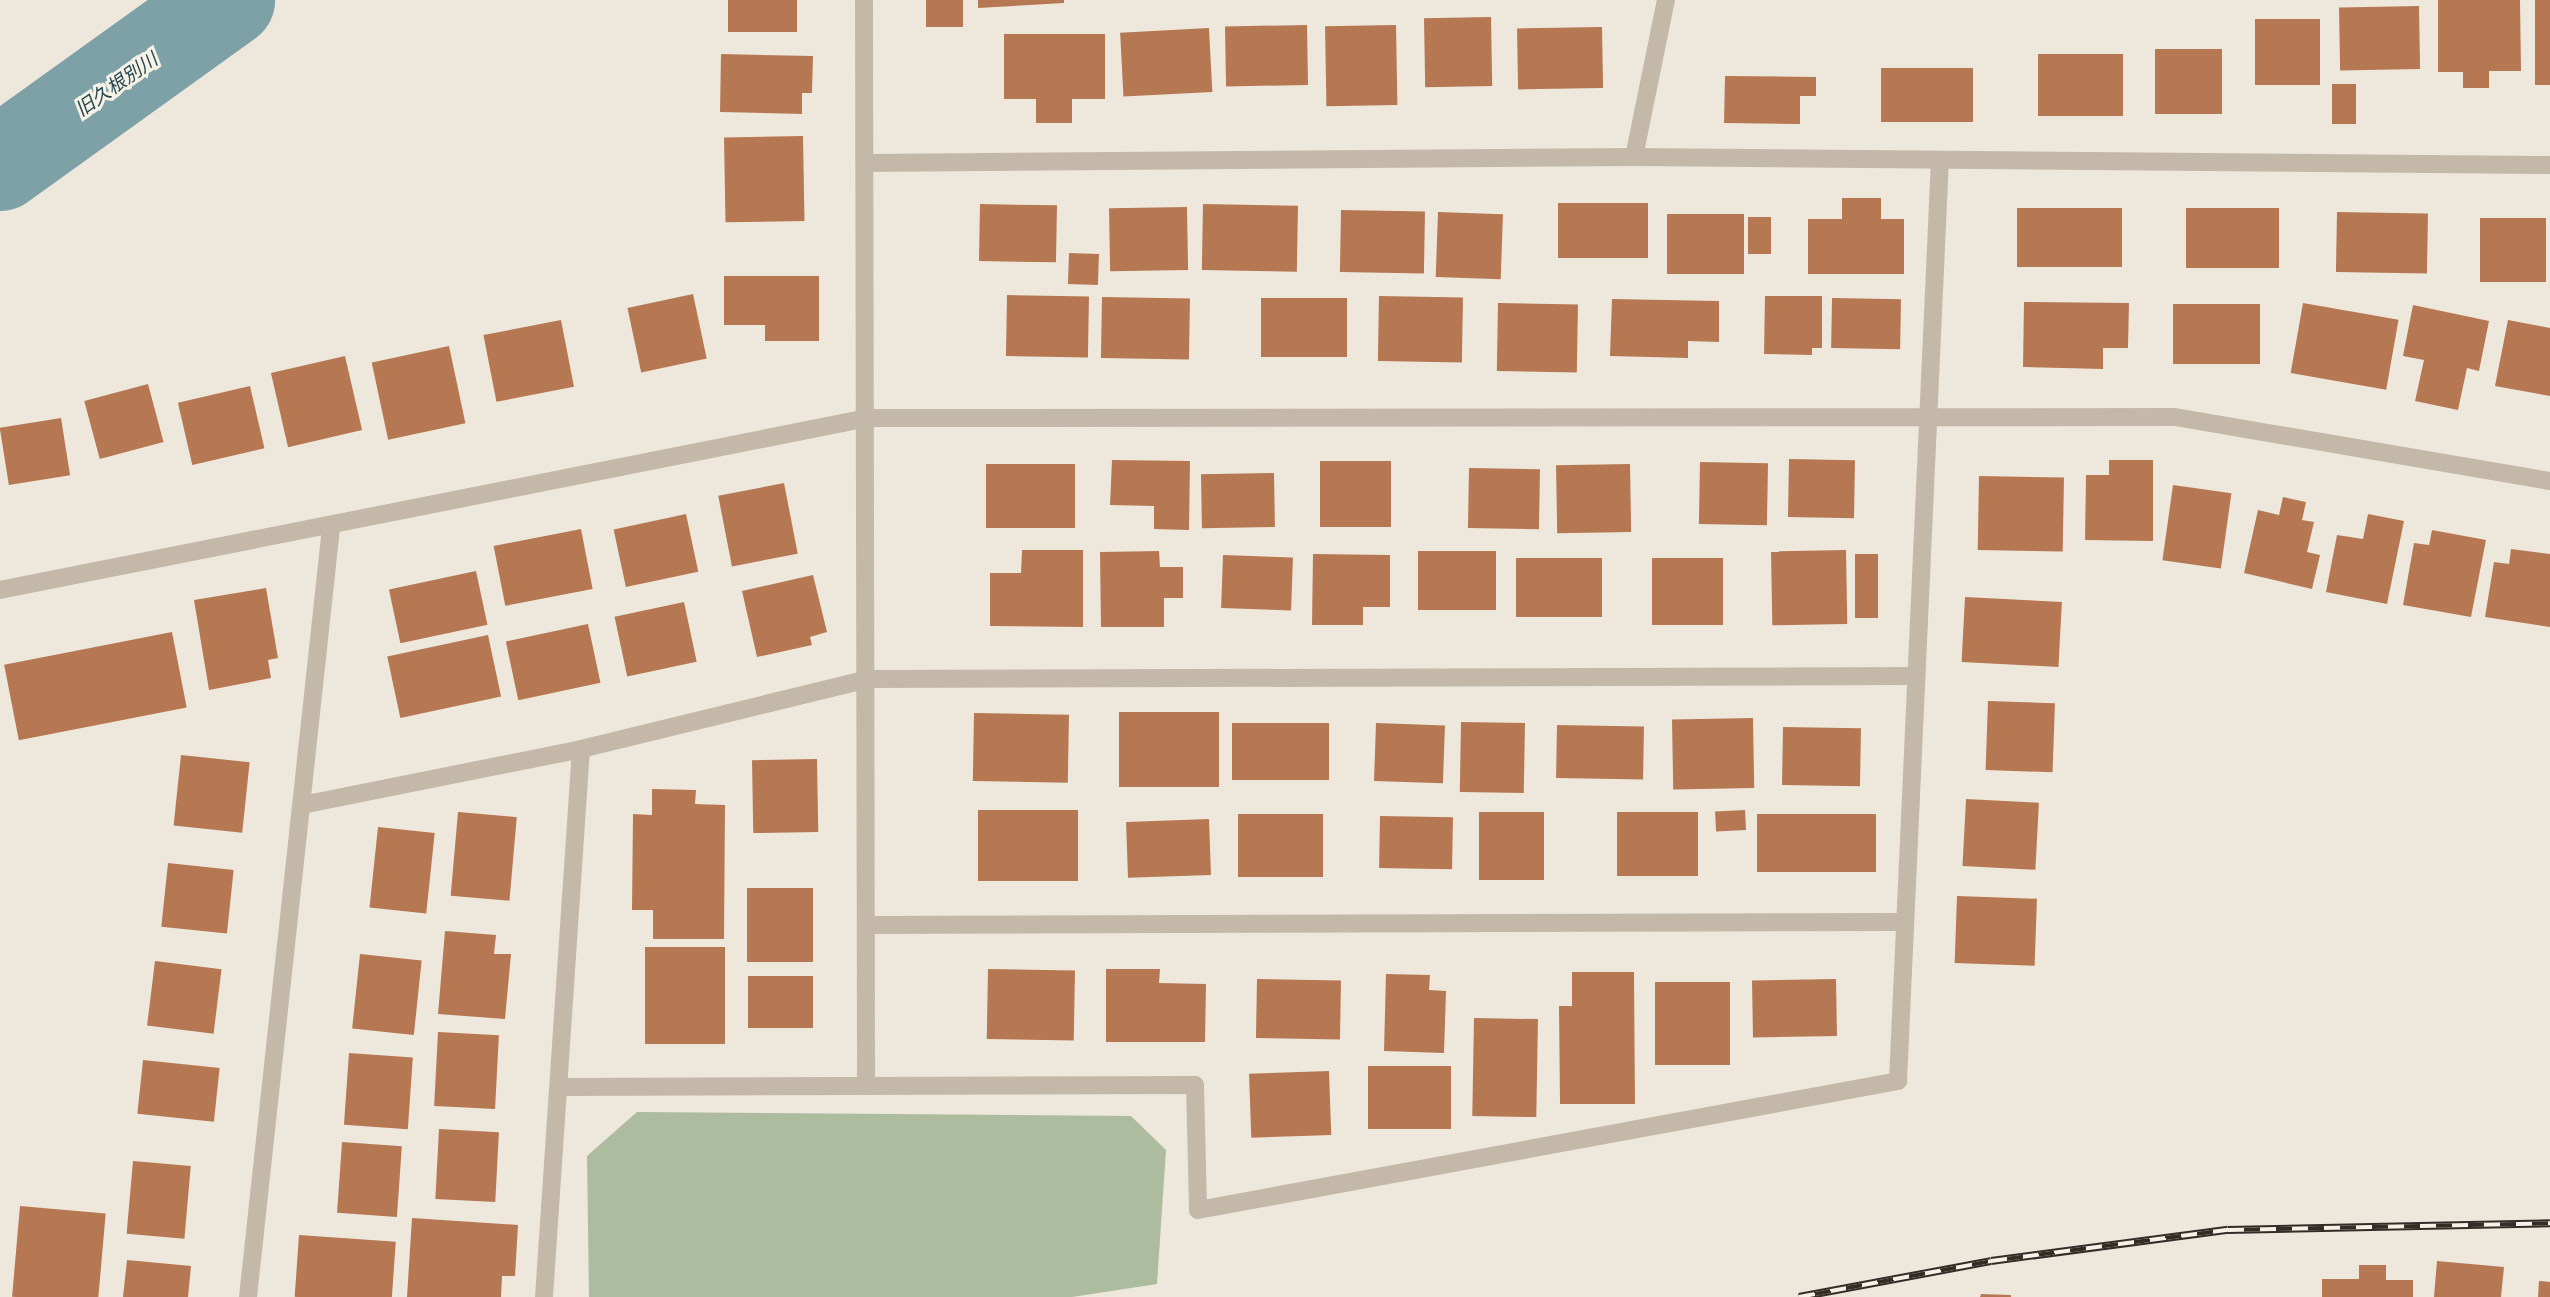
<!DOCTYPE html>
<meta charset="utf-8">
<style>
body{margin:0}
#map{position:relative;width:2550px;height:1297px;overflow:hidden;background:#eee8dc;font-family:Barlow,"Noto Sans JP",sans-serif}
div>[style]{position:absolute}
[style*='--x']{left:calc(var(--x)*1px);top:calc(var(--y)*1px);width:calc(var(--w)*1px);rotate:calc(var(--a)*1deg)}
.green>*{inset:0;background:#adbb9e}
.river>*{height:94px;margin:-47px;padding:0 47px;transform-origin:47px;border-radius:47px;background:#7ea0a7}
.building>*{inset:0;background:#b67852;transform-origin:0 0}
.minor>*{height:18px;margin:-9px;padding:0 9px;transform-origin:9px;border-radius:9px;background:#c4b9a9}
.rail>*{height:8px;margin-top:-4px;transform-origin:0;background:repeating-linear-gradient(90deg,#f6f2e7 0 16px,#332d28 0 32px);box-sizing:border-box;border-block:2px solid #332d28}
span{translate:-50% -50%;white-space:nowrap;text-align:center;line-height:1.15;-webkit-text-stroke:6px #f6f2e7;paint-order:stroke}
.water-label{font-size:19px;color:#23464f;font-style:italic}
</style>
<div id="map">
<div class="green">
<i style="clip-path:polygon(637px 1112px,1131px 1116px,1166px 1150px,1157px 1284px,1072px 1297px,589px 1297px,587px 1156px)"></i>
</div>
<div class="river">
<i style="--x:0;--y:164;--w:281;--a:-35.7"></i>
</div>
<div class="building">
<i style="left:728px;top:0;width:69px;height:32px"></i>
<i style="left:926px;top:0;width:37px;height:27px"></i>
<i style="clip-path:polygon(978px 0,1064px 0,1064px 3px,978px 8px)"></i>
<i style="clip-path:polygon(2438px 0,2520px 0,2521px 71px,2489px 71px,2489px 88px,2463px 88px,2463px 72px,2438px 72px)"></i>
<i style="left:2535px;top:0;width:15px;height:85px"></i>
<i style="left:2419px;top:6px;width:63px;height:80px;rotate:89deg"></i>
<i style="left:1491px;top:17px;width:69px;height:67px;rotate:89deg"></i>
<i style="left:2255px;top:19px;width:65px;height:66px"></i>
<i style="left:1307px;top:25px;width:60px;height:82px;rotate:89deg"></i>
<i style="left:1396px;top:25px;width:80px;height:71px;rotate:89deg"></i>
<i style="left:1602px;top:27px;width:61px;height:85px;rotate:89deg"></i>
<i style="left:1209px;top:28px;width:64px;height:89px;rotate:87deg"></i>
<i style="clip-path:polygon(1004px 34px,1105px 34px,1105px 99px,1072px 99px,1072px 123px,1036px 123px,1036px 99px,1004px 99px)"></i>
<i style="left:2155px;top:49px;width:67px;height:65px"></i>
<i style="clip-path:polygon(721px 54px,813px 56px,812px 93px,802px 93px,802px 114px,720px 112px)"></i>
<i style="left:2038px;top:54px;width:85px;height:62px"></i>
<i style="left:1973px;top:68px;width:54px;height:92px;rotate:90deg"></i>
<i style="clip-path:polygon(1725px 76px,1816px 77px,1816px 96px,1800px 96px,1800px 124px,1724px 123px)"></i>
<i style="left:2332px;top:84px;width:24px;height:40px"></i>
<i style="left:803px;top:136px;width:85px;height:79px;rotate:89deg"></i>
<i style="clip-path:polygon(1842px 198px,1881px 198px,1881px 219px,1904px 219px,1904px 274px,1808px 274px,1808px 219px,1842px 219px)"></i>
<i style="left:1648px;top:203px;width:55px;height:90px;rotate:90deg"></i>
<i style="left:980px;top:204px;width:77px;height:57px;rotate:1deg"></i>
<i style="left:1203px;top:204px;width:95px;height:66px;rotate:1deg"></i>
<i style="left:1187px;top:207px;width:63px;height:78px;rotate:89deg"></i>
<i style="left:2017px;top:208px;width:105px;height:59px"></i>
<i style="left:2279px;top:208px;width:60px;height:93px;rotate:90deg"></i>
<i style="left:1341px;top:210px;width:84px;height:62px;rotate:1deg"></i>
<i style="left:1438px;top:212px;width:65px;height:65px;rotate:2deg"></i>
<i style="left:2337px;top:212px;width:91px;height:60px;rotate:1deg"></i>
<i style="left:1667px;top:214px;width:77px;height:60px"></i>
<i style="left:1748px;top:217px;width:23px;height:37px"></i>
<i style="left:2480px;top:218px;width:66px;height:64px"></i>
<i style="left:1069px;top:253px;width:30px;height:31px;rotate:2deg"></i>
<i style="clip-path:polygon(724px 276px,819px 276px,819px 341px,765px 341px,765px 325px,724px 325px)"></i>
<i style="left:693px;top:294px;width:66px;height:67px;rotate:78deg"></i>
<i style="left:1007px;top:295px;width:82px;height:61px;rotate:1deg"></i>
<i style="left:1379px;top:296px;width:84px;height:65px;rotate:1deg"></i>
<i style="clip-path:polygon(1765px 296px,1822px 296px,1822px 348px,1812px 348px,1812px 355px,1764px 354px)"></i>
<i style="left:1102px;top:297px;width:88px;height:61px;rotate:1deg"></i>
<i style="left:1261px;top:298px;width:86px;height:59px"></i>
<i style="left:1832px;top:298px;width:69px;height:50px;rotate:1deg"></i>
<i style="clip-path:polygon(1612px 299px,1719px 301px,1719px 342px,1688px 341px,1688px 358px,1610px 356px)"></i>
<i style="clip-path:polygon(2024px 302px,2129px 303px,2128px 348px,2103px 348px,2103px 369px,2023px 367px)"></i>
<i style="left:1498px;top:303px;width:80px;height:68px;rotate:1deg"></i>
<i style="left:2303px;top:303px;width:97px;height:71px;rotate:10deg"></i>
<i style="left:2173px;top:304px;width:87px;height:60px"></i>
<i style="clip-path:polygon(2413px 305px,2489px 321px,2479px 371px,2467px 368px,2458px 410px,2415px 401px,2424px 360px,2403px 356px)"></i>
<i style="left:561px;top:320px;width:68px;height:79px;rotate:79deg"></i>
<i style="clip-path:polygon(2508px 320px,2550px 328px,2550px 396px,2495px 386px)"></i>
<i style="left:449px;top:346px;width:79px;height:79px;rotate:78deg"></i>
<i style="left:345px;top:356px;width:76px;height:76px;rotate:77deg"></i>
<i style="left:148px;top:384px;width:60px;height:66px;rotate:75deg"></i>
<i style="left:250px;top:386px;width:64px;height:74px;rotate:77deg"></i>
<i style="left:61px;top:418px;width:58px;height:62px;rotate:81deg"></i>
<i style="left:1789px;top:459px;width:66px;height:58px;rotate:1deg"></i>
<i style="clip-path:polygon(1112px 460px,1190px 461px,1189px 530px,1154px 529px,1154px 506px,1110px 505px)"></i>
<i style="clip-path:polygon(2109px 460px,2153px 460px,2153px 541px,2085px 540px,2086px 475px,2109px 475px)"></i>
<i style="left:1320px;top:461px;width:71px;height:66px"></i>
<i style="left:1700px;top:462px;width:68px;height:62px;rotate:1deg"></i>
<i style="left:1075px;top:464px;width:64px;height:89px;rotate:90deg"></i>
<i style="left:1630px;top:464px;width:68px;height:74px;rotate:89deg"></i>
<i style="left:1469px;top:468px;width:71px;height:60px;rotate:1deg"></i>
<i style="left:1274px;top:473px;width:54px;height:73px;rotate:89deg"></i>
<i style="left:1979px;top:476px;width:85px;height:74px;rotate:1deg"></i>
<i style="left:784px;top:483px;width:72px;height:67px;rotate:79deg"></i>
<i style="left:2173px;top:485px;width:59px;height:76px;rotate:8deg"></i>
<i style="clip-path:polygon(2283px 497px,2306px 502px,2302px 520px,2314px 522px,2307px 552px,2320px 555px,2312px 589px,2244px 573px,2258px 510px,2279px 515px)"></i>
<i style="left:686px;top:514px;width:59px;height:74px;rotate:78deg"></i>
<i style="clip-path:polygon(2368px 514px,2404px 521px,2387px 604px,2326px 592px,2337px 535px,2363px 539px)"></i>
<i style="left:581px;top:529px;width:61px;height:89px;rotate:79deg"></i>
<i style="clip-path:polygon(2432px 530px,2486px 540px,2471px 617px,2403px 605px,2414px 543px,2429px 545px)"></i>
<i style="clip-path:polygon(2511px 549px,2550px 554px,2550px 627px,2485px 617px,2494px 562px,2509px 564px)"></i>
<i style="clip-path:polygon(1022px 550px,1083px 550px,1083px 627px,990px 626px,990px 573px,1021px 573px)"></i>
<i style="left:1846px;top:550px;width:74px;height:75px;rotate:89deg"></i>
<i style="clip-path:polygon(1159px 551px,1160px 567px,1183px 567px,1183px 598px,1164px 598px,1164px 627px,1101px 627px,1100px 552px)"></i>
<i style="left:1418px;top:551px;width:78px;height:59px"></i>
<i style="clip-path:polygon(1313px 554px,1390px 555px,1390px 607px,1363px 607px,1363px 625px,1312px 625px)"></i>
<i style="left:1878px;top:554px;width:64px;height:23px;rotate:90deg"></i>
<i style="left:1223px;top:555px;width:70px;height:53px;rotate:2deg"></i>
<i style="left:1516px;top:558px;width:86px;height:59px"></i>
<i style="left:1652px;top:558px;width:71px;height:67px"></i>
<i style="left:476px;top:571px;width:55px;height:89px;rotate:78deg"></i>
<i style="clip-path:polygon(813px 575px,827px 632px,810px 637px,812px 645px,757px 657px,742px 591px)"></i>
<i style="clip-path:polygon(266px 588px,278px 658px,268px 660px,271px 678px,209px 690px,194px 600px)"></i>
<i style="left:1965px;top:597px;width:97px;height:65px;rotate:3deg"></i>
<i style="left:684px;top:602px;width:61px;height:71px;rotate:78deg"></i>
<i style="left:588px;top:624px;width:60px;height:84px;rotate:78deg"></i>
<i style="left:172px;top:632px;width:77px;height:171px;rotate:79deg"></i>
<i style="left:488px;top:635px;width:63px;height:103px;rotate:78deg"></i>
<i style="left:1988px;top:701px;width:67px;height:69px;rotate:2deg"></i>
<i style="left:1119px;top:712px;width:100px;height:75px"></i>
<i style="left:974px;top:713px;width:95px;height:68px;rotate:1deg"></i>
<i style="left:1753px;top:718px;width:70px;height:81px;rotate:89deg"></i>
<i style="left:1461px;top:722px;width:64px;height:70px;rotate:1deg"></i>
<i style="left:1329px;top:723px;width:57px;height:97px;rotate:90deg"></i>
<i style="left:1376px;top:723px;width:69px;height:58px;rotate:2deg"></i>
<i style="left:1557px;top:725px;width:87px;height:53px;rotate:1deg"></i>
<i style="left:1783px;top:727px;width:78px;height:58px;rotate:1deg"></i>
<i style="left:181px;top:755px;width:69px;height:71px;rotate:6deg"></i>
<i style="left:817px;top:759px;width:73px;height:65px;rotate:89deg"></i>
<i style="clip-path:polygon(652px 789px,696px 790px,695px 804px,725px 805px,724px 939px,653px 939px,653px 910px,632px 910px,633px 814px,652px 815px)"></i>
<i style="left:1966px;top:799px;width:73px;height:67px;rotate:3deg"></i>
<i style="left:978px;top:810px;width:100px;height:71px"></i>
<i style="left:1745px;top:810px;width:20px;height:30px;rotate:87deg"></i>
<i style="left:458px;top:812px;width:59px;height:84px;rotate:5deg"></i>
<i style="left:1479px;top:812px;width:65px;height:68px"></i>
<i style="left:1617px;top:812px;width:81px;height:64px"></i>
<i style="left:1323px;top:814px;width:63px;height:85px;rotate:90deg"></i>
<i style="left:1757px;top:814px;width:119px;height:58px"></i>
<i style="left:1380px;top:816px;width:73px;height:52px;rotate:1deg"></i>
<i style="left:1209px;top:819px;width:56px;height:83px;rotate:88deg"></i>
<i style="left:378px;top:827px;width:57px;height:81px;rotate:6deg"></i>
<i style="left:168px;top:863px;width:66px;height:64px;rotate:6deg"></i>
<i style="left:747px;top:888px;width:66px;height:74px"></i>
<i style="left:1957px;top:896px;width:80px;height:67px;rotate:2deg"></i>
<i style="clip-path:polygon(445px 931px,496px 935px,494px 954px,511px 954px,505px 1019px,438px 1014px)"></i>
<i style="left:645px;top:947px;width:80px;height:97px"></i>
<i style="left:360px;top:954px;width:62px;height:75px;rotate:6deg"></i>
<i style="left:155px;top:961px;width:67px;height:65px;rotate:7deg"></i>
<i style="left:988px;top:969px;width:87px;height:70px;rotate:1deg"></i>
<i style="clip-path:polygon(1106px 969px,1160px 969px,1159px 983px,1206px 984px,1205px 1042px,1106px 1042px)"></i>
<i style="clip-path:polygon(1572px 972px,1634px 972px,1635px 1104px,1560px 1104px,1559px 1006px,1572px 1006px)"></i>
<i style="clip-path:polygon(1386px 974px,1430px 975px,1429px 990px,1446px 991px,1444px 1053px,1384px 1051px)"></i>
<i style="left:748px;top:976px;width:65px;height:52px"></i>
<i style="left:1257px;top:979px;width:84px;height:59px;rotate:1deg"></i>
<i style="left:1836px;top:979px;width:57px;height:84px;rotate:89deg"></i>
<i style="left:1655px;top:982px;width:75px;height:83px"></i>
<i style="left:1474px;top:1018px;width:64px;height:98px;rotate:1deg"></i>
<i style="left:438px;top:1032px;width:61px;height:74px;rotate:3deg"></i>
<i style="left:349px;top:1053px;width:64px;height:72px;rotate:4deg"></i>
<i style="left:143px;top:1060px;width:77px;height:54px;rotate:6deg"></i>
<i style="left:1368px;top:1066px;width:83px;height:63px"></i>
<i style="left:1329px;top:1071px;width:64px;height:80px;rotate:88deg"></i>
<i style="left:439px;top:1129px;width:60px;height:70px;rotate:3deg"></i>
<i style="left:342px;top:1142px;width:60px;height:71px;rotate:4deg"></i>
<i style="left:133px;top:1161px;width:58px;height:73px;rotate:5deg"></i>
<i style="left:20px;top:1206px;width:86px;height:91px;rotate:5deg"></i>
<i style="clip-path:polygon(412px 1218px,518px 1225px,515px 1276px,502px 1276px,501px 1297px,407px 1297px)"></i>
<i style="left:299px;top:1235px;width:97px;height:62px;rotate:4deg"></i>
<i style="clip-path:polygon(127px 1260px,191px 1266px,188px 1297px,123px 1297px)"></i>
<i style="clip-path:polygon(2437px 1261px,2504px 1267px,2501px 1297px,2434px 1297px)"></i>
<i style="clip-path:polygon(2359px 1265px,2386px 1265px,2386px 1280px,2413px 1280px,2413px 1297px,2322px 1297px,2322px 1279px,2359px 1279px)"></i>
<i style="clip-path:polygon(2539px 1281px,2550px 1282px,2550px 1297px,2538px 1297px)"></i>
<i style="clip-path:polygon(1981px 1294px,2011px 1295px,2011px 1297px,1980px 1297px)"></i>
</div>
<div class="minor">
<i style="--x:864;--y:0;--w:1082;--a:89.89"></i>
<i style="--x:1634;--y:157;--w:160;--a:-78.5"></i>
<i style="--x:865;--y:163;--w:769;--a:-0.45"></i>
<i style="--x:1634;--y:157;--w:916;--a:0.5"></i>
<i style="--x:0;--y:590;--w:885;--a:-11.21"></i>
<i style="--x:868;--y:418;--w:1307;--a:-0.04"></i>
<i style="--x:2175;--y:417;--w:380;--a:9.7"></i>
<i style="--x:302;--y:805;--w:285;--a:-11.3"></i>
<i style="--x:581;--y:749;--w:295;--a:-13.7"></i>
<i style="--x:868;--y:679;--w:1047;--a:-0.16"></i>
<i style="--x:866;--y:925;--w:1039;--a:-0.17"></i>
<i style="--x:560;--y:1087;--w:635;--a:-0.18"></i>
<i style="--x:1195;--y:1085;--w:125;--a:88.6"></i>
<i style="--x:1198;--y:1210;--w:712;--a:-10.44"></i>
<i style="--x:1898;--y:1081;--w:921;--a:-87.39"></i>
<i style="--x:248;--y:1297;--w:773;--a:-83.84"></i>
<i style="--x:544;--y:1297;--w:549;--a:-86.14"></i>
</div>
<div class="rail">
<i style="--x:1799;--y:1297;--w:195;--a:-10.6"></i>
<i style="--x:1991;--y:1261;--w:239;--a:-7.5"></i>
<i style="--x:2228;--y:1230;--w:322;--a:-1.2"></i>
</div>
<div class="water-label">
<span style="left:116px;top:84px;rotate:-35deg">旧久根別川</span>
</div>
</div>
